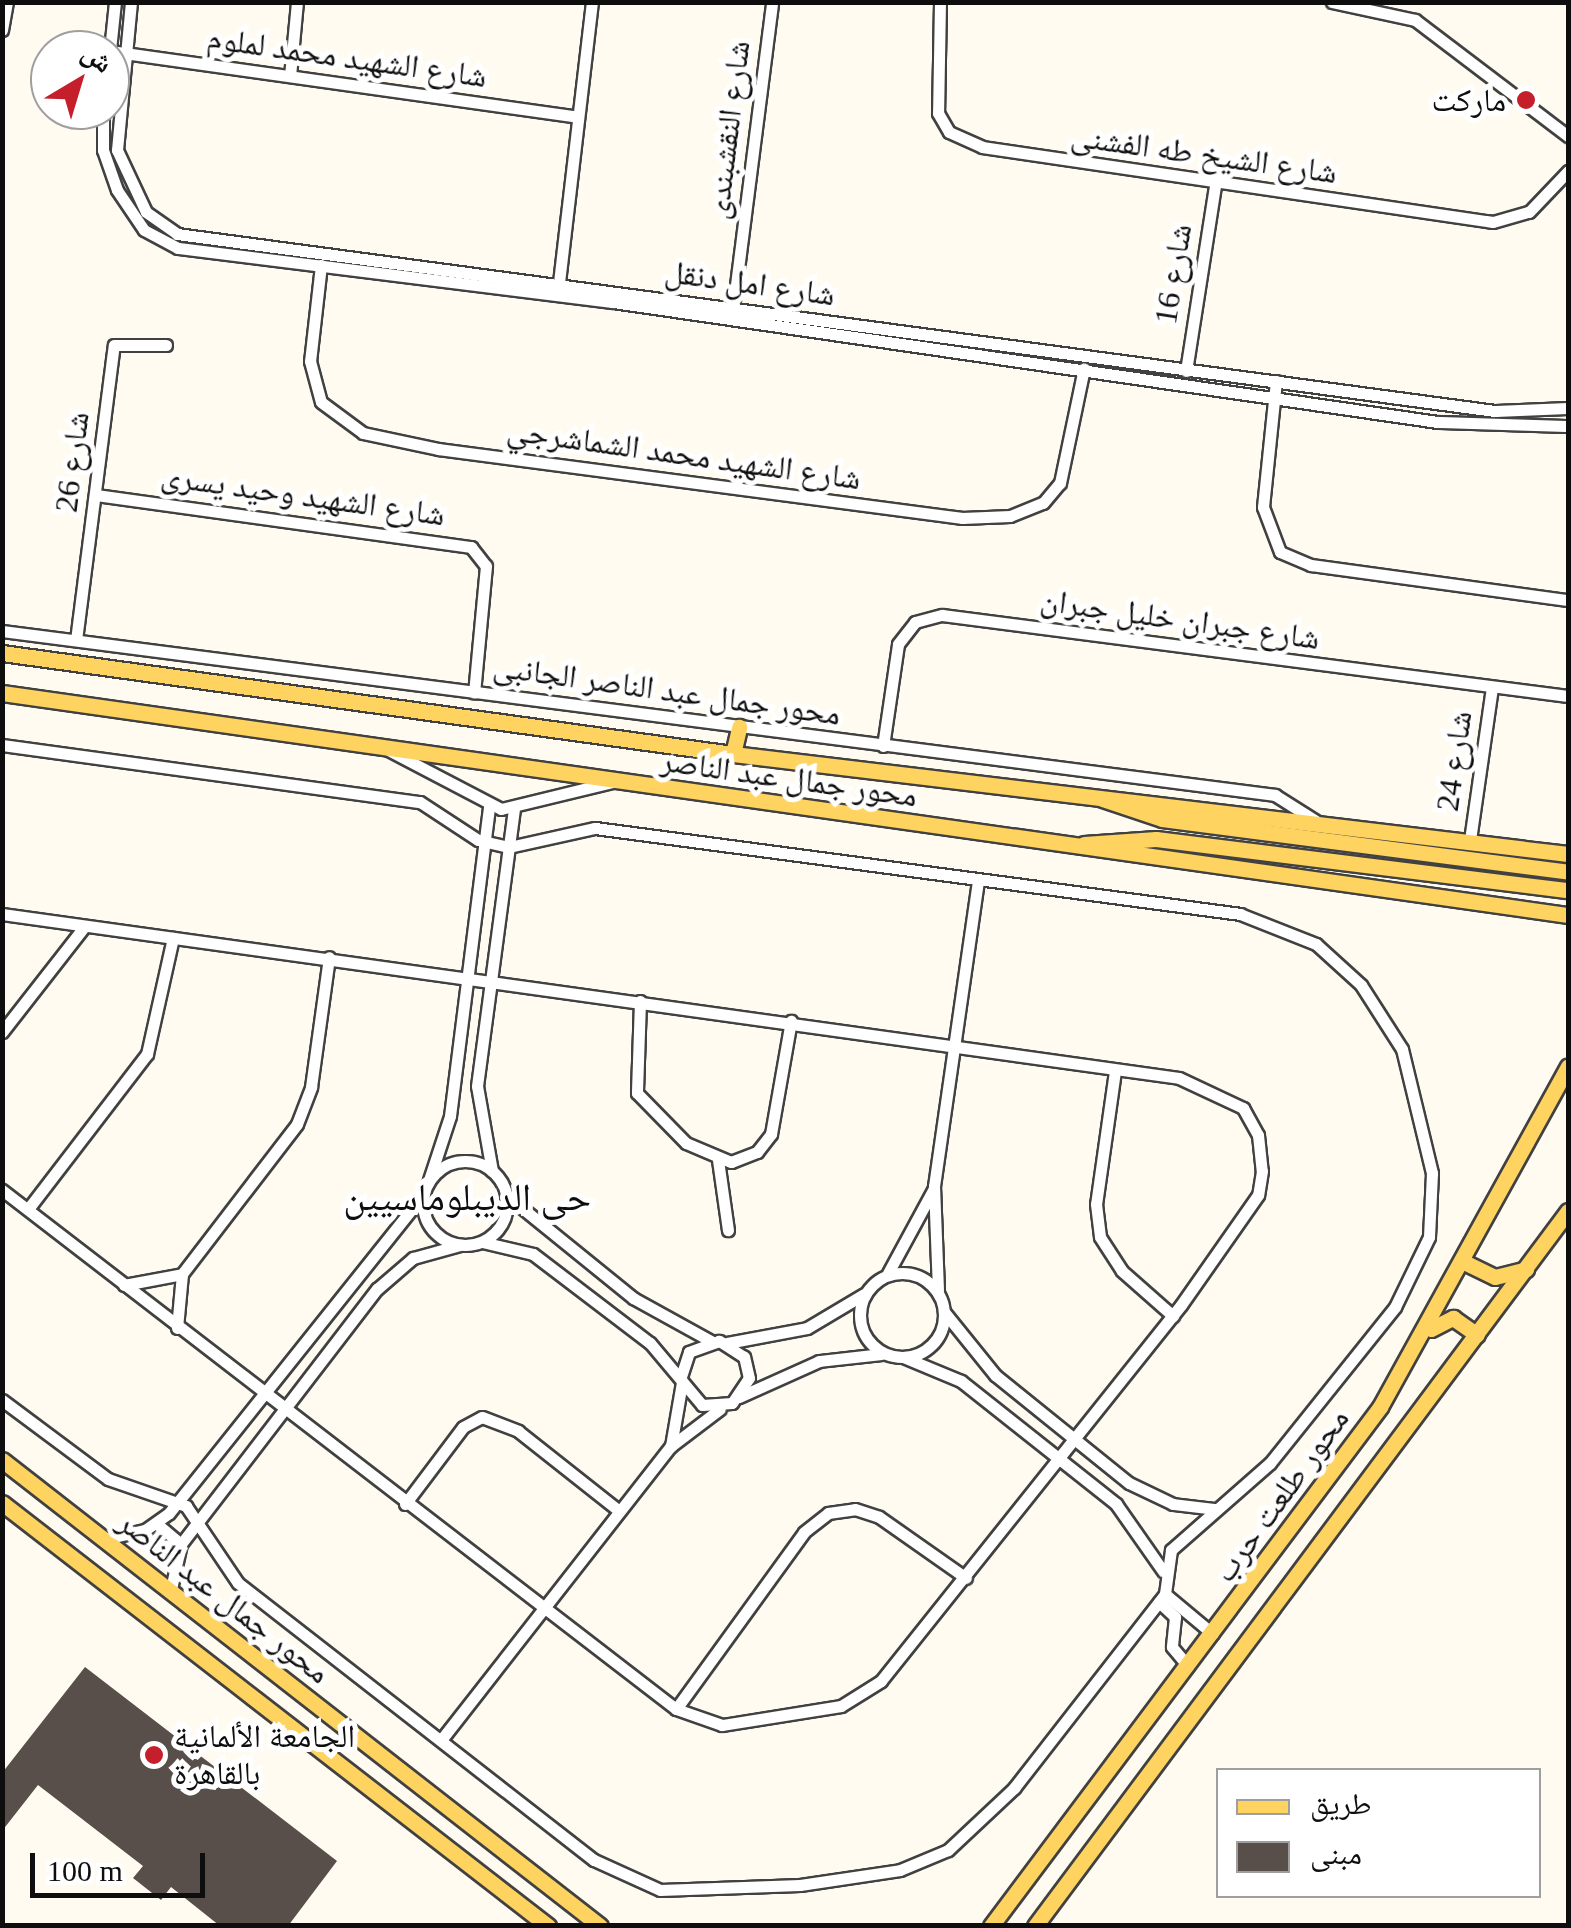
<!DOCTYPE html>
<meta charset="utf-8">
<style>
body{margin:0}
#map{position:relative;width:1571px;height:1928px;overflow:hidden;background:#fffbf0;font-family:"Times New Roman","Noto Naskh Arabic",serif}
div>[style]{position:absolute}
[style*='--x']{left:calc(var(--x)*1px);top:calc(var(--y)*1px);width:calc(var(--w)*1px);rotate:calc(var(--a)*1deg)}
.building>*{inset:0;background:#584f4a}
.roads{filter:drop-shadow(2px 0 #414141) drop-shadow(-2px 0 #414141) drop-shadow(0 2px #414141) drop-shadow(0 -2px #414141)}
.minor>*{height:11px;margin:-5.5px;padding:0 5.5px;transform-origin:5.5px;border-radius:5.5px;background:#fff}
.minor>.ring{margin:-5.5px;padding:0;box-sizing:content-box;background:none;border:11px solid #fff;border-radius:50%}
.major>*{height:15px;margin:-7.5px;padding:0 7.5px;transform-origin:7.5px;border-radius:7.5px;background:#fed360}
.dots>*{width:28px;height:28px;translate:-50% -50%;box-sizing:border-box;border:5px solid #fff;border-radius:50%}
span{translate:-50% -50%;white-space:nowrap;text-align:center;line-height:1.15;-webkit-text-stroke:10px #fff;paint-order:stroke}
.street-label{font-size:32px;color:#0e0e0e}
.poi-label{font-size:32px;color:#0e0e0e}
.right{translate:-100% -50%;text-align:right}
.left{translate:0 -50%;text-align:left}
.quarter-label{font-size:38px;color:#0e0e0e}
.frame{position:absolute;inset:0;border:5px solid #0e0e0e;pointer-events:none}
.legend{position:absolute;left:1216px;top:1768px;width:325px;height:130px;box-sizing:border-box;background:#fff;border:2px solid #9f9f9f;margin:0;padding:12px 18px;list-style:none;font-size:30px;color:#0e0e0e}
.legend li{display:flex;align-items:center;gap:20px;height:50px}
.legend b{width:50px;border:2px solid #9f9f9f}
.north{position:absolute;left:30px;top:30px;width:100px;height:100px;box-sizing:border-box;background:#fff;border:2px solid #9f9f9f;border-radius:50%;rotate:38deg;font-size:28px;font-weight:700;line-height:40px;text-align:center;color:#0e0e0e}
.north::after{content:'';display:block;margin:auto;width:35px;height:45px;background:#c51f2c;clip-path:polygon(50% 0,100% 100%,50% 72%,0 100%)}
.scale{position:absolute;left:30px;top:1853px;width:175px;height:45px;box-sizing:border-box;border:5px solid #0e0e0e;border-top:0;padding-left:12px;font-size:30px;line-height:35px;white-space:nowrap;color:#0e0e0e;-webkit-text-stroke:8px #fff;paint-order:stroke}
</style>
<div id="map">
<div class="building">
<i style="clip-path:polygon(85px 1667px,337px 1861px,288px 1926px,220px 1926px,171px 1887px,161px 1900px,133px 1878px,143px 1866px,38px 1785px,2px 1831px,2px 1773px)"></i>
</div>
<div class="roads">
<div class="minor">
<i style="--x:131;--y:2;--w:149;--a:95.4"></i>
<i style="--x:117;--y:150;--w:68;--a:64.9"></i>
<i style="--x:146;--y:212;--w:38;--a:35"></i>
<i style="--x:177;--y:234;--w:1330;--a:7.65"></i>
<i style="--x:1495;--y:411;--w:73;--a:-2.4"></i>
<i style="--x:940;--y:2;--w:111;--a:91"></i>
<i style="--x:938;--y:113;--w:22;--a:60"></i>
<i style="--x:949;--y:132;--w:36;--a:24"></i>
<i style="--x:982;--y:147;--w:516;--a:8.35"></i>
<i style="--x:1493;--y:222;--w:37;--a:-16"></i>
<i style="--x:1529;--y:212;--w:57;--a:-46.4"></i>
<i style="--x:1332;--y:2;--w:85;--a:12.2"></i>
<i style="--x:1415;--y:20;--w:192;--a:37.2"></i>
<i style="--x:2;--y:30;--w:28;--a:-80"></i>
<i style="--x:110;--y:50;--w:48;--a:-84.1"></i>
<i style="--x:110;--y:51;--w:472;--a:8"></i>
<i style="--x:290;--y:76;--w:74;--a:-84.6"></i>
<i style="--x:103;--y:110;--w:40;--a:90"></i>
<i style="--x:103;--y:150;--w:42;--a:70.7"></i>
<i style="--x:117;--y:190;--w:48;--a:56"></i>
<i style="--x:144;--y:230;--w:38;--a:28"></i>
<i style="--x:178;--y:248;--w:438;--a:7.1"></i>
<i style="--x:613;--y:302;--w:834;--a:8.28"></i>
<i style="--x:1438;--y:422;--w:130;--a:1.8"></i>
<i style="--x:321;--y:265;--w:97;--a:96.5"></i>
<i style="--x:310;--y:361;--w:42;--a:75"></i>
<i style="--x:321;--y:402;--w:52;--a:36.4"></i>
<i style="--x:363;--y:433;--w:77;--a:12"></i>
<i style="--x:438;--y:449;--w:529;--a:7.5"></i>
<i style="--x:962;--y:518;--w:48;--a:-2.4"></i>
<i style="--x:1010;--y:516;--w:35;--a:-22"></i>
<i style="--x:1043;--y:503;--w:26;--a:-50"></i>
<i style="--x:1060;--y:483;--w:117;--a:-78.2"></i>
<i style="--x:558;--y:291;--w:291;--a:-83.3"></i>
<i style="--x:732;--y:316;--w:317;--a:-82.7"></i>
<i style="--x:1186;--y:371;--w:187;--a:-81.1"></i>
<i style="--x:1276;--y:381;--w:127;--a:95.9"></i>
<i style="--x:1263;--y:507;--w:48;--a:69.3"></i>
<i style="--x:1280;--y:552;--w:34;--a:23"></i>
<i style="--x:1311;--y:565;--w:259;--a:7.8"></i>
<i style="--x:96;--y:495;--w:379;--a:7.9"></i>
<i style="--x:471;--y:547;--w:24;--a:52"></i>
<i style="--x:486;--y:566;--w:127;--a:95.4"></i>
<i style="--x:2;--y:631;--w:1284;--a:7.34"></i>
<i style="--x:1275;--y:795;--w:49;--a:32.4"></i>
<i style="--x:76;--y:640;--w:297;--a:-82.7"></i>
<i style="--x:114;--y:345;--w:52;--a:0"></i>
<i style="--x:2;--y:745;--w:422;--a:7.8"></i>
<i style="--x:420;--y:802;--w:69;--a:33.2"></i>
<i style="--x:478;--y:840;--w:32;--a:13"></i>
<i style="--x:509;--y:847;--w:88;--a:-12.5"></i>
<i style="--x:595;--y:828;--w:651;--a:7.59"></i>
<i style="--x:1240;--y:914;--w:82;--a:21.5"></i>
<i style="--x:1316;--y:944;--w:61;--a:42.3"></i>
<i style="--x:1361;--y:985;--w:76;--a:57.4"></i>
<i style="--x:1402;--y:1049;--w:128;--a:76.4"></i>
<i style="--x:1432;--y:1173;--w:64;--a:92.7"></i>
<i style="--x:1429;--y:1237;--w:78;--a:115.9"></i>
<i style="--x:1395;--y:1307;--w:200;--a:128.7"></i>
<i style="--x:1270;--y:1463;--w:132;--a:138.7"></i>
<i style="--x:1171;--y:1550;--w:44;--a:97.8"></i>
<i style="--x:1165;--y:1594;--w:62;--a:39.8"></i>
<i style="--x:883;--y:746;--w:103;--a:-81.6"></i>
<i style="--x:898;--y:644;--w:28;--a:-52"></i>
<i style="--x:915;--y:622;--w:28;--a:-15"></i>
<i style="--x:942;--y:615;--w:631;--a:7.37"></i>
<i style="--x:390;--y:751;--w:125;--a:27.6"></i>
<i style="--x:501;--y:809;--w:115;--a:-13.6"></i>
<i style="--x:1470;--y:840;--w:154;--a:-81.8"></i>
<i style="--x:2;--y:914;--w:1188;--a:7.93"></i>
<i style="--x:1179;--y:1078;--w:71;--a:25.1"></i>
<i style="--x:1243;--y:1108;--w:31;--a:61"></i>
<i style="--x:1258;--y:1135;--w:36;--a:84"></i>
<i style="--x:1262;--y:1171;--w:24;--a:99"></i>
<i style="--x:1258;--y:1195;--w:134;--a:125"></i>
<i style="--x:1181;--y:1305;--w:481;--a:128.6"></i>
<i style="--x:881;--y:1681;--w:47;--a:148"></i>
<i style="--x:841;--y:1706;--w:121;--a:170.9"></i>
<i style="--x:722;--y:1725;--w:49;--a:-160.8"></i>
<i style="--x:676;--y:1709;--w:851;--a:-142.4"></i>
<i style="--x:640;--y:1001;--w:92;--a:91.9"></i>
<i style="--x:637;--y:1093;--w:70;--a:45.6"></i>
<i style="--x:686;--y:1143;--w:49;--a:22.9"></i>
<i style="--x:731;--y:1162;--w:28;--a:-21"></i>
<i style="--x:757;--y:1152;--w:23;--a:-52"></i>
<i style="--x:771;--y:1134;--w:115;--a:-80"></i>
<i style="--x:2;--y:1032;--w:133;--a:-52"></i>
<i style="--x:1115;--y:1071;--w:134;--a:98.1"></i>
<i style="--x:1096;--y:1204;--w:33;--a:83"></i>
<i style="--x:1100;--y:1237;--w:40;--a:57.1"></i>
<i style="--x:1122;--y:1271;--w:68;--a:41.4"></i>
<i style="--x:718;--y:1160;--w:71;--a:81.9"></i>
<i class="ring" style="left:423px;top:1161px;width:73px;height:73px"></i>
<i style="--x:492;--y:1171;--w:86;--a:-100"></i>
<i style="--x:477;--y:1086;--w:279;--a:-82.4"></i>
<i style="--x:429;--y:1180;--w:67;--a:-71.8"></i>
<i style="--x:450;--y:1116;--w:312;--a:-82.8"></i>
<i style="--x:506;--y:1195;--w:164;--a:39"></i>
<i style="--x:633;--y:1298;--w:89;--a:28.9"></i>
<i style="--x:28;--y:1209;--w:195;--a:-52.5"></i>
<i style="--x:147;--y:1054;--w:119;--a:-77.4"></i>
<i style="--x:482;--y:1242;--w:52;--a:13.2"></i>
<i style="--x:533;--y:1254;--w:147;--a:37.3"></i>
<i style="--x:650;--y:1343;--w:81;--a:50"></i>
<i style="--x:702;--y:1405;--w:30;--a:-4"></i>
<i style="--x:732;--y:1403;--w:30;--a:-56"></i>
<i style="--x:749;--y:1378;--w:22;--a:-103"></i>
<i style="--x:744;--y:1357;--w:30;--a:-147"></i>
<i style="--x:719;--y:1341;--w:32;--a:160"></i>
<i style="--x:689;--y:1352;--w:25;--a:108"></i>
<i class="ring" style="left:860px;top:1273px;width:73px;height:73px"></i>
<i style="--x:888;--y:1273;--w:94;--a:-61.5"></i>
<i style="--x:124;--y:1285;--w:59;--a:-10.7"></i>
<i style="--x:182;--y:1274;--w:189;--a:-52.5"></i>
<i style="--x:297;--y:1124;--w:40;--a:-69"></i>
<i style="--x:311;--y:1087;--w:131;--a:-82.1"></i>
<i style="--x:938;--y:1290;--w:104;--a:-92.2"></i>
<i style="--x:934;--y:1186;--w:308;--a:-81.8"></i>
<i style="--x:945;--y:1313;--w:80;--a:51.1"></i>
<i style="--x:995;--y:1375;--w:172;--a:38.9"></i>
<i style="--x:1129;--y:1483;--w:49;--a:25.5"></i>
<i style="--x:1173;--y:1504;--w:42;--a:6.8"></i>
<i style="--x:177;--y:1328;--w:54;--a:-84.7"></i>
<i style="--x:727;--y:1343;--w:81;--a:-10.6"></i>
<i style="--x:807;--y:1328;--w:66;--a:-30.8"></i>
<i style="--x:903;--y:1357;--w:63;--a:22.5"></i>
<i style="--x:961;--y:1381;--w:198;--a:38.4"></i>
<i style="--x:1116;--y:1504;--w:82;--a:55"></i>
<i style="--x:739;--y:1397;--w:88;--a:-24.2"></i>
<i style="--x:819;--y:1361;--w:62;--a:-6.4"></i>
<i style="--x:2;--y:1400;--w:132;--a:36.7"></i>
<i style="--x:108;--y:1479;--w:83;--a:19.1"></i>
<i style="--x:186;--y:1506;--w:93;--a:56"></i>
<i style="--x:238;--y:1583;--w:451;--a:37.9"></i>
<i style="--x:594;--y:1860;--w:72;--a:24.4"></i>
<i style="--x:660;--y:1890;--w:140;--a:-2"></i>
<i style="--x:800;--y:1885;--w:101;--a:-8.5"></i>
<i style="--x:900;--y:1870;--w:52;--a:-22.6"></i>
<i style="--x:948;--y:1850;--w:91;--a:-43.2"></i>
<i style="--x:1014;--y:1788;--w:246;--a:-52.1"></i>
<i style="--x:671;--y:1446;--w:65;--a:-80.2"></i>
<i style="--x:405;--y:1504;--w:96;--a:-53"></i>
<i style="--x:463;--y:1427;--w:21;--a:-28"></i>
<i style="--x:482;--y:1417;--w:39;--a:21"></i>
<i style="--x:518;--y:1431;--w:127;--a:38.3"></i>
<i style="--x:157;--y:1524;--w:31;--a:40"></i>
<i style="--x:105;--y:1539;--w:41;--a:-12.7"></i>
<i style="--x:145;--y:1530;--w:29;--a:-35"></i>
<i style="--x:169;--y:1513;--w:409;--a:-51.4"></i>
<i style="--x:171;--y:1589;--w:46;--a:-77.5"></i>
<i style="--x:181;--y:1544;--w:322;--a:-52.5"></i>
<i style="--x:377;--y:1289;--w:48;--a:-40.7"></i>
<i style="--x:413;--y:1258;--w:49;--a:-15.5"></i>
<i style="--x:1159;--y:1602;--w:22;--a:43"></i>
<i style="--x:1175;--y:1617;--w:30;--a:96"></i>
<i style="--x:1172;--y:1647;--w:25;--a:50"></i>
<i style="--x:676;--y:1709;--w:218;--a:-54.1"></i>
<i style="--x:804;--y:1532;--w:31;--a:-38"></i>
<i style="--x:828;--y:1513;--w:27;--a:-8"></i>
<i style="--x:855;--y:1509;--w:25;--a:18"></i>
<i style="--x:879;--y:1517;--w:106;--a:35"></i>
<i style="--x:441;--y:1740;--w:373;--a:-52"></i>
<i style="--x:671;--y:1446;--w:61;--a:-37.1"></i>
</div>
<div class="major">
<i style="--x:2;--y:653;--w:738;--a:7.87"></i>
<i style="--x:733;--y:754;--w:841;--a:6.83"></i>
<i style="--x:2;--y:693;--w:1582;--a:8.07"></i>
<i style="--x:733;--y:754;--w:28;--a:-77"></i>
<i style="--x:1102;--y:799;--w:63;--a:18.4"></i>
<i style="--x:1162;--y:819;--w:409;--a:7.4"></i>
<i style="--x:1084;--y:844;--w:72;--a:-4"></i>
<i style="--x:1156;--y:839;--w:415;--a:7.1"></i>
<i style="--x:1466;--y:1263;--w:32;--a:26"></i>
<i style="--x:1495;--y:1277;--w:32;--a:-14"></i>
<i style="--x:1431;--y:1329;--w:25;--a:-27"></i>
<i style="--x:1453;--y:1318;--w:29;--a:35"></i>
<i style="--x:2;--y:1460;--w:758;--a:37.93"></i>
<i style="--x:2;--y:1503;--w:691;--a:37.77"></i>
<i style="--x:991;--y:1926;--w:649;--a:-53.15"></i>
<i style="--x:1380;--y:1407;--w:389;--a:-61.1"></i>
<i style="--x:1035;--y:1926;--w:892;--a:-53.3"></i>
</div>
</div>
<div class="dots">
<i style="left:1526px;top:100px;background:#c51f2c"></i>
<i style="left:154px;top:1755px;background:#c51f2c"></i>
</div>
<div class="street-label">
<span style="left:347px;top:57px;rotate:8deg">شارع الشهيد محمد لملوم</span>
<span style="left:728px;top:130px;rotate:-83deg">شارع النقشبندى</span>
<span style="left:1204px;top:154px;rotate:8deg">شارع الشيخ طه الفشنى</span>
<span style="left:1173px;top:274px;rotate:-81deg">شارع 16</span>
<span style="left:750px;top:283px;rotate:8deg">شارع امل دنقل</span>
<span style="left:684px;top:454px;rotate:8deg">شارع الشهيد محمد الشماشرجي</span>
<span style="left:72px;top:462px;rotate:-83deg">شارع 26</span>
<span style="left:303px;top:495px;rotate:8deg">شارع الشهيد وحيد يسرى</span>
<span style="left:1180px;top:619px;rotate:8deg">شارع جبران خليل جبران</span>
<span style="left:667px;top:690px;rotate:8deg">محور جمال عبد الناصر الجانبى</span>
<span style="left:1454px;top:761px;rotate:-82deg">شارع 24</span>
<span style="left:789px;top:778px;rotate:8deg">محور جمال عبد الناصر</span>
<span style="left:1281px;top:1495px;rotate:-54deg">محور طلعت حرب</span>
<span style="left:224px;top:1597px;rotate:38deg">محور جمال عبد الناصر</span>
</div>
<div class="poi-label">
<span class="right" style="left:1506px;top:100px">ماركت</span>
<span class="left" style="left:174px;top:1755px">الجامعة الألمانية<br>بالقاهرة</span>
</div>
<div class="quarter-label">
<span style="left:467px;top:1198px">حى الديبلوماسيين</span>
</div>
<div class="frame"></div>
<ul class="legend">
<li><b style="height:12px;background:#fed360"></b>طريق</li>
<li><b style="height:28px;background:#584f4a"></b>مبنى</li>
</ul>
<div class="north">ش</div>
<div class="scale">100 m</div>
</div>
